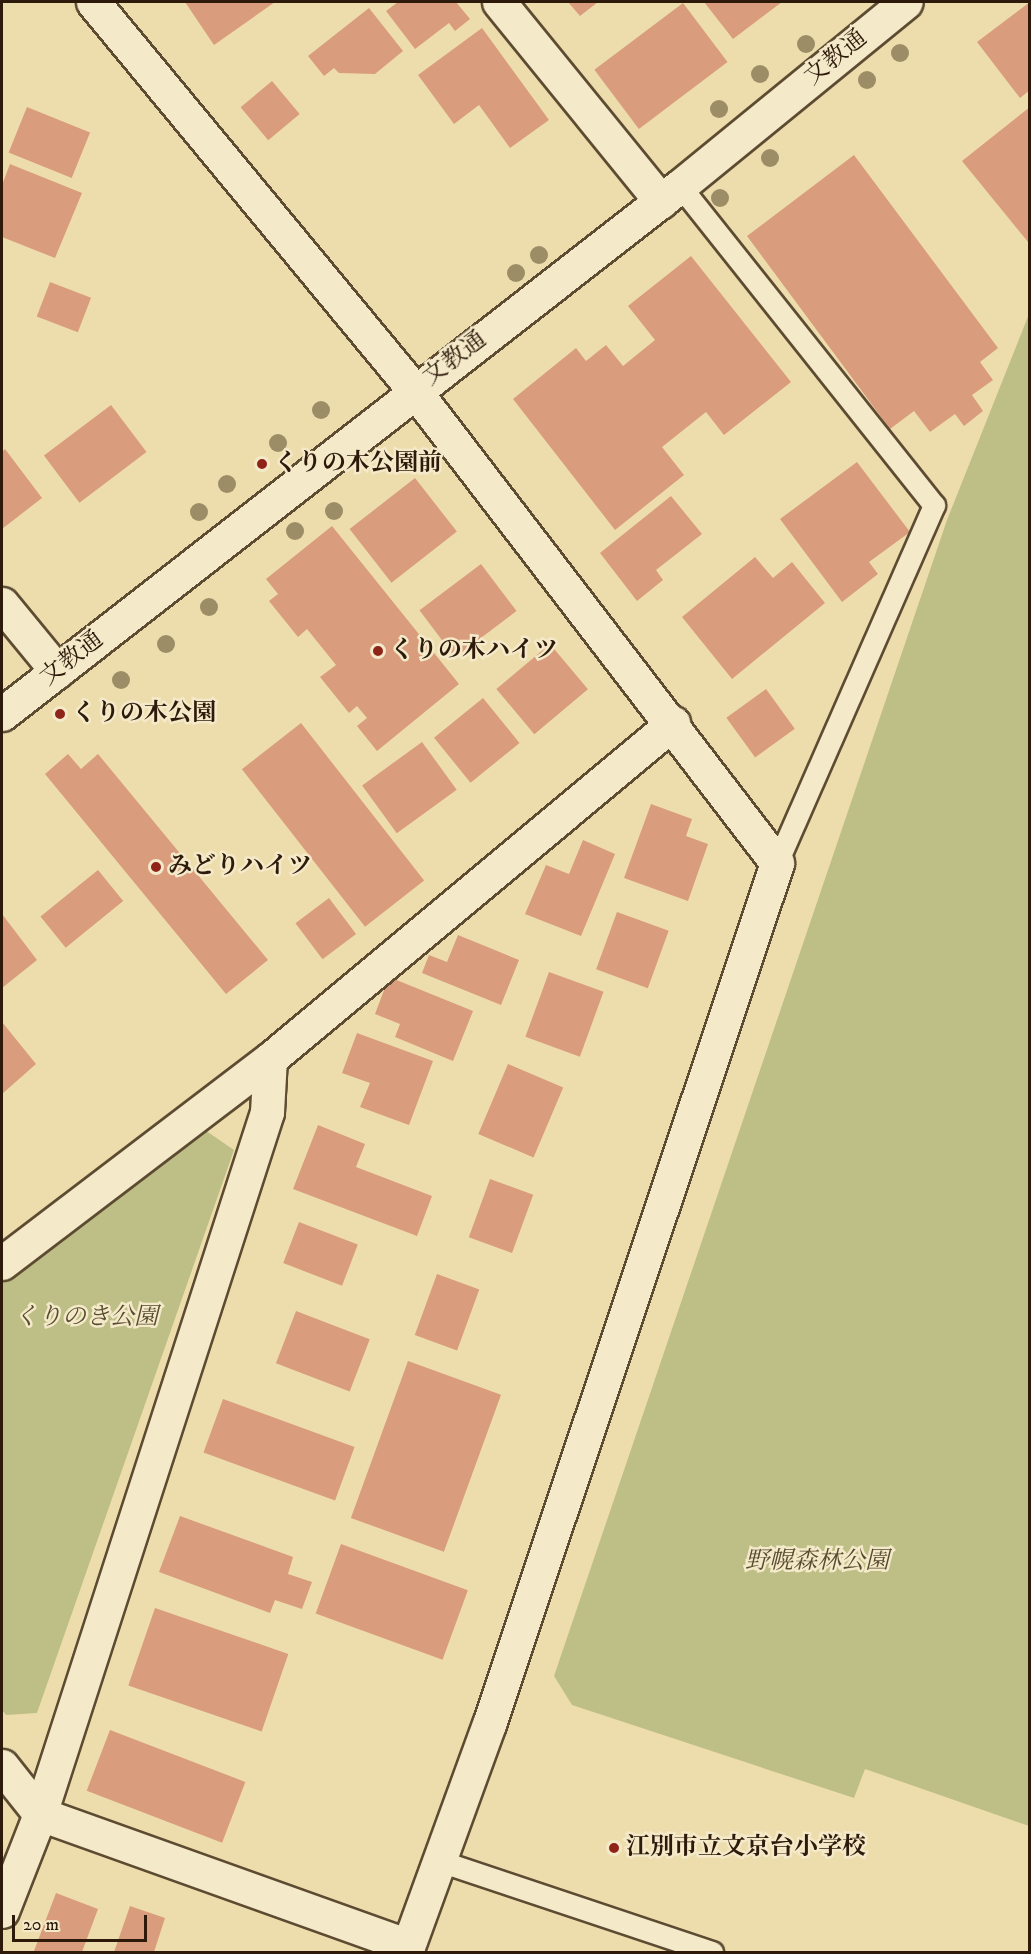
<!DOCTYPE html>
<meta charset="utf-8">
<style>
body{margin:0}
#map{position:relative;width:1031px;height:1954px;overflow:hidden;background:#eeddac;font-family:"IM FELL DW Pica","Noto Serif JP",serif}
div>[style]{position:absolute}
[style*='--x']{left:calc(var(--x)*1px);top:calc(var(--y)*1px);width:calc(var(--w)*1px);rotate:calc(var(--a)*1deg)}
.green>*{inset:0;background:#bebf86}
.building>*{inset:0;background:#d99c7c;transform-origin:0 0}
.roads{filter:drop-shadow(2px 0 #5d4b32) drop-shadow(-2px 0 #5d4b32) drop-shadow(0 2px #5d4b32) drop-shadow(0 -2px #5d4b32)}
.service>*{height:21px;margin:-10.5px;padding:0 10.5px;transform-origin:10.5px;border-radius:10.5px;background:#f4e9c9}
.minor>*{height:33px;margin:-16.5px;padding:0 16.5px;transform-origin:16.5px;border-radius:16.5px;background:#f4e9c9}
.tertiary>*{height:33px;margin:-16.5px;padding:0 16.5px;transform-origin:16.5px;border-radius:16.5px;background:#f4e9c9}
.trees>*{width:18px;height:18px;margin:-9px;border-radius:50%;background:#9c8d67}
.dots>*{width:16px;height:16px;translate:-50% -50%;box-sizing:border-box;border:3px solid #f4e9c9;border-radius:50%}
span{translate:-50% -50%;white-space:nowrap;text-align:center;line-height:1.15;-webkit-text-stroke:5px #f4e9c9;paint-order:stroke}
.street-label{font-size:24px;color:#2d1a0a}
.poi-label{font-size:24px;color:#2d1a0a;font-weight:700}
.left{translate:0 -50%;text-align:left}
.park-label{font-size:24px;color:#584c2f;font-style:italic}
.frame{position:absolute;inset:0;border:3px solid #2d1a0a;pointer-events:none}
.scale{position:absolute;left:12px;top:1915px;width:135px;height:27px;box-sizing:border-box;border:3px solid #2d1a0a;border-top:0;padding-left:8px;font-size:18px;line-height:21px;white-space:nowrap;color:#2d1a0a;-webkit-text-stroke:4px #f4e9c9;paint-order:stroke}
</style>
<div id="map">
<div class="green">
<i style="clip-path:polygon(1029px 314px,1029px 1826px,865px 1769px,854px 1798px,572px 1705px,554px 1676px,947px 520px)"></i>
<i style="clip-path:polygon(199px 1126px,234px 1150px,37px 1713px,6px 1715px,2px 1710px,2px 1277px)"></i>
</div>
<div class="building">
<i style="clip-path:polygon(185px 2px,275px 2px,214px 45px)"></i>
<i style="clip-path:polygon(398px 2px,456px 2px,470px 19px,455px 31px,449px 23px,415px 49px,386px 11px)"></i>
<i style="clip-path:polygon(568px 2px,598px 2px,580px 16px)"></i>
<i style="clip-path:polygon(704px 2px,782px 2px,733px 39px)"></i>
<i style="clip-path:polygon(1030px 2px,1030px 90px,1020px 98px,977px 42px)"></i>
<i style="left:683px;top:3px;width:74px;height:111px;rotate:53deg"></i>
<i style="clip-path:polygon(369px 8px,403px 51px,375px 74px,339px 73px,334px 68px,324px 76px,308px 56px)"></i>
<i style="clip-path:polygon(482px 28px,549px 120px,510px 148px,479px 105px,454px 124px,418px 75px)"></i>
<i style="left:272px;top:81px;width:43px;height:41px;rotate:50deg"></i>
<i style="left:27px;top:107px;width:68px;height:49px;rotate:22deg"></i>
<i style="clip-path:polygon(1030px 107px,1030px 241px,1028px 242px,962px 161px)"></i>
<i style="clip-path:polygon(854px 155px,998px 348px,980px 362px,993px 380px,972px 395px,983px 411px,964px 426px,955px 414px,930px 432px,914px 411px,890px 429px,747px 236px)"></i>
<i style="clip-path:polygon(10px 164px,82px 193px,55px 258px,2px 237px,2px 185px)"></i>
<i style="clip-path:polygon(691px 256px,791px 382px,724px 435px,706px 412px,662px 447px,684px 475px,615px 530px,513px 399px,576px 348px,586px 361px,606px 345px,623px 366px,655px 340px,628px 306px)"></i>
<i style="left:50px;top:282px;width:44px;height:37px;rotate:21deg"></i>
<i style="left:111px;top:405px;width:59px;height:84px;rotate:53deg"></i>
<i style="clip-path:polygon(5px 449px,42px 498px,2px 529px,2px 452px)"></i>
<i style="clip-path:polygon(857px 462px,910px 532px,869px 562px,878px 574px,842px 602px,780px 519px)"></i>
<i style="left:415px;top:478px;width:68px;height:83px;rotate:52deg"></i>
<i style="clip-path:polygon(671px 496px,702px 534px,656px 570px,663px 580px,637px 601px,600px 553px)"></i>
<i style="clip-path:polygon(332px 526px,459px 684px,377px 751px,357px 726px,367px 718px,357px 706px,349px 713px,320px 677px,336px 665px,307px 629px,298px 637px,269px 601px,278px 594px,266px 579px)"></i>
<i style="clip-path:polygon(755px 557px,773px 578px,792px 562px,825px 603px,732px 679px,682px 617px)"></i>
<i style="left:481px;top:564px;width:59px;height:77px;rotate:53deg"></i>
<i style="left:550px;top:644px;width:59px;height:70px;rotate:50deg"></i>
<i style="left:766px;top:689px;width:49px;height:49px;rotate:54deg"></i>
<i style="left:483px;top:698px;width:58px;height:63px;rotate:51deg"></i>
<i style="left:301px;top:723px;width:200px;height:75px;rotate:52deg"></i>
<i style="left:422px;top:742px;width:59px;height:74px;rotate:54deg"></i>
<i style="clip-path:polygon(68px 754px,81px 769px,98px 754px,268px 960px,226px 994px,45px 774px)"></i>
<i style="clip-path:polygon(651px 804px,692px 819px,686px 836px,708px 844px,688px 901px,624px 878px)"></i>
<i style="clip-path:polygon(583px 840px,615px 854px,581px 936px,525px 914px,546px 865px,569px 874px)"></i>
<i style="left:98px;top:870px;width:40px;height:74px;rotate:51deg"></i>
<i style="left:329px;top:898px;width:45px;height:42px;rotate:53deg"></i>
<i style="left:617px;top:912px;width:55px;height:61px;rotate:20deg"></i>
<i style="clip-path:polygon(2px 914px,37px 960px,2px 988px)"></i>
<i style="clip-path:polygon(458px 935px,519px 960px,501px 1005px,422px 973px,429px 955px,447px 962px)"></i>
<i style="left:549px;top:972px;width:58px;height:69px;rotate:20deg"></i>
<i style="clip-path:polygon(389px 977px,473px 1011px,453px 1061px,395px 1037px,400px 1024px,375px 1014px)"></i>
<i style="clip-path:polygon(2px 1022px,36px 1064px,2px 1094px)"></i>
<i style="clip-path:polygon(357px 1033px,433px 1061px,409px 1125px,360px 1107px,370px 1083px,342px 1073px)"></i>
<i style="left:508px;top:1064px;width:60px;height:76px;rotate:23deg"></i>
<i style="clip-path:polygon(318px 1125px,365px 1144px,356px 1167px,432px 1196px,417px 1236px,293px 1189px)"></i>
<i style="left:490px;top:1179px;width:46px;height:62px;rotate:20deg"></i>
<i style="left:299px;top:1222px;width:63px;height:44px;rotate:21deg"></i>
<i style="left:437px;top:1274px;width:45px;height:65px;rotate:20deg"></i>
<i style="left:296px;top:1311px;width:79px;height:56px;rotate:21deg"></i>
<i style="left:408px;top:1361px;width:99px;height:167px;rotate:20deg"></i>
<i style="left:223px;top:1399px;width:140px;height:57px;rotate:20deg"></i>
<i style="clip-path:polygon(180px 1516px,293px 1557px,288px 1574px,312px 1582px,302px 1609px,275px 1600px,270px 1613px,159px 1572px)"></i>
<i style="left:341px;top:1544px;width:135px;height:74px;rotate:20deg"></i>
<i style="left:155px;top:1608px;width:141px;height:82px;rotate:19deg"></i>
<i style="left:110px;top:1730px;width:145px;height:65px;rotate:21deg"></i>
<i style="clip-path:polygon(56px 1893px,98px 1909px,82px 1952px,34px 1951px)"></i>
<i style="clip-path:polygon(130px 1906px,165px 1918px,154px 1952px,114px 1952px)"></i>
</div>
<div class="roads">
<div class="service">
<i style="--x:680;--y:186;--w:408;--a:51.5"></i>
<i style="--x:934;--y:505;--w:391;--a:113.7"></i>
<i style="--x:440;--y:1861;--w:287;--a:18.5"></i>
</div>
<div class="minor">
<i style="--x:93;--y:2;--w:504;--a:50.4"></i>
<i style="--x:414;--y:390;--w:596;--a:52.5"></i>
<i style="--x:777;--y:863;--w:908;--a:108.49"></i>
<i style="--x:489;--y:1724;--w:243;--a:110"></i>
<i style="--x:499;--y:2;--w:257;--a:50.9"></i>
<i style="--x:2;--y:604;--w:87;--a:50.6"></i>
<i style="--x:2;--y:1263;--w:337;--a:-37.3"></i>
<i style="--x:270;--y:1059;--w:525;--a:-39.82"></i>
<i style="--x:2;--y:1766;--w:61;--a:51.6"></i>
<i style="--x:40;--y:1814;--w:391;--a:19.7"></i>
<i style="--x:2;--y:1911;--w:104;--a:-68.6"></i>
<i style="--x:40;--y:1814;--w:738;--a:-72.08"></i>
<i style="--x:267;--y:1112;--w:53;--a:-86.8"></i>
</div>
<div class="tertiary">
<i style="--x:2;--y:714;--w:859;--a:-37.91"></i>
<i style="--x:680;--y:186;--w:291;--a:-39.2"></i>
</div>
</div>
<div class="trees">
<i style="left:806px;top:44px"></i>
<i style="left:900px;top:53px"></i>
<i style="left:760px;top:74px"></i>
<i style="left:867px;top:80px"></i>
<i style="left:719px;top:109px"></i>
<i style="left:770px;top:158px"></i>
<i style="left:720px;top:198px"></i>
<i style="left:539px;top:255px"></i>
<i style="left:516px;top:273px"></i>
<i style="left:321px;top:410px"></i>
<i style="left:278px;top:443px"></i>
<i style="left:227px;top:484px"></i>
<i style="left:334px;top:511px"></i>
<i style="left:199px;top:512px"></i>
<i style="left:295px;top:531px"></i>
<i style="left:209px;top:607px"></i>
<i style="left:166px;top:644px"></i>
<i style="left:121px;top:680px"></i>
</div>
<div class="dots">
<i style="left:262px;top:464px;background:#8f2418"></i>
<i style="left:378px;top:651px;background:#8f2418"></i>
<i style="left:60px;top:714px;background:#8f2418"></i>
<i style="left:156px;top:867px;background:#8f2418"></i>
<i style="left:614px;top:1848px;background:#8f2418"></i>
</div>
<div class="street-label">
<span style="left:836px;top:58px;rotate:-39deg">文教通</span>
<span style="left:455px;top:359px;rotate:-37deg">文教通</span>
<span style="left:72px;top:659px;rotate:-38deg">文教通</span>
</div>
<div class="poi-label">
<span class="left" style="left:274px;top:464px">くりの木公園前</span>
<span class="left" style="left:390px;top:651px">くりの木ハイツ</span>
<span class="left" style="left:72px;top:714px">くりの木公園</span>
<span class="left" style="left:168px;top:867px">みどりハイツ</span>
<span class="left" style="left:626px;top:1848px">江別市立文京台小学校</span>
</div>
<div class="park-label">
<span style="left:86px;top:1318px">くりのき公園</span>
<span style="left:817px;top:1562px">野幌森林公園</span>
</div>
<div class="frame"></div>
<div class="scale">20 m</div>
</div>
